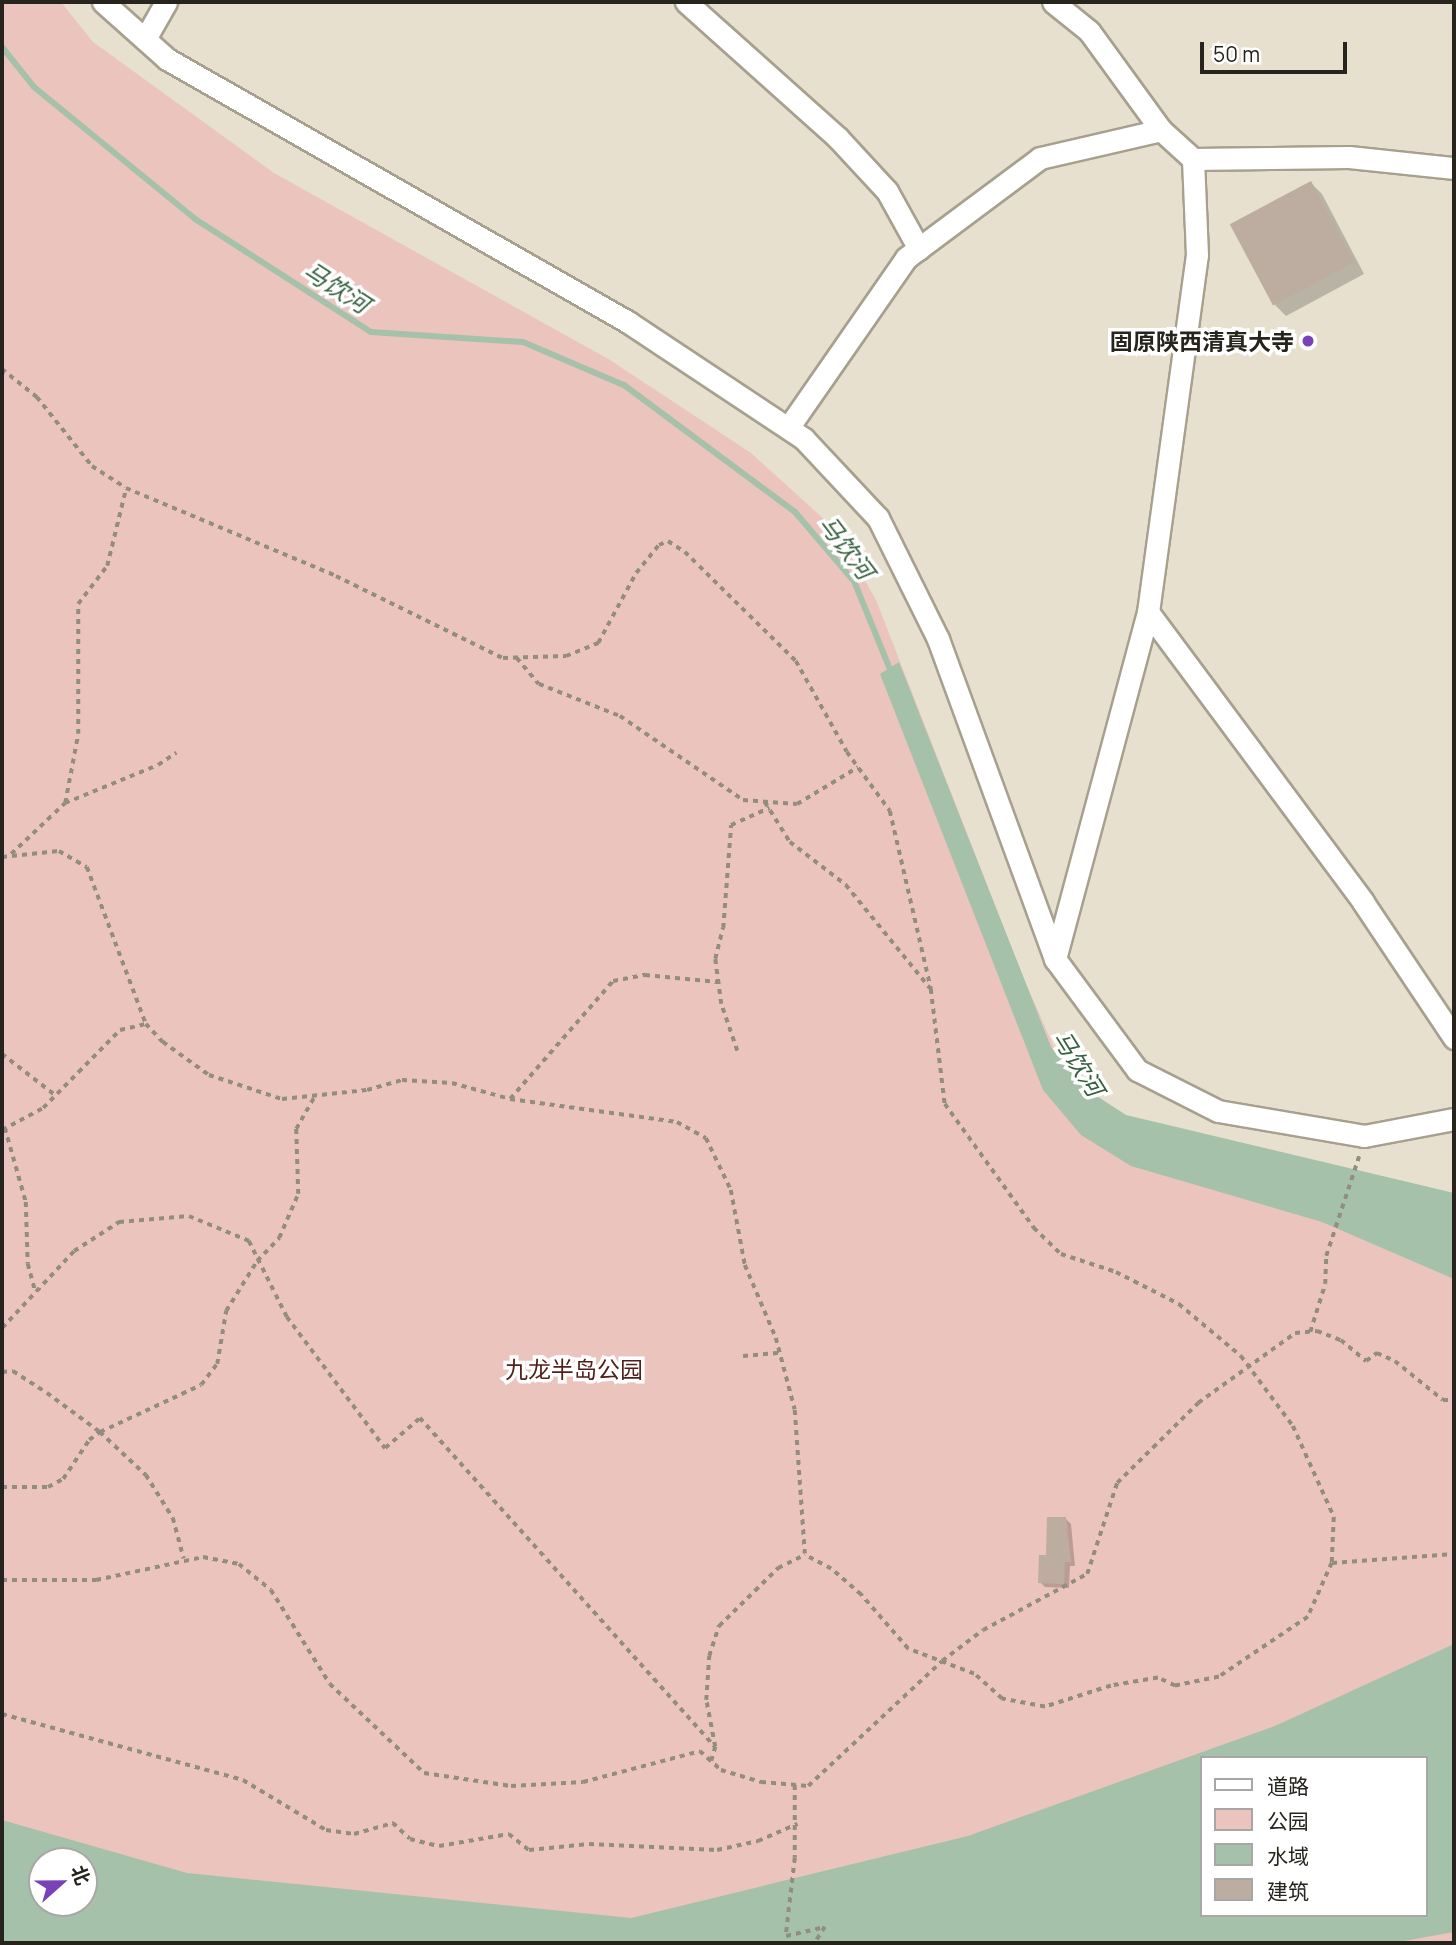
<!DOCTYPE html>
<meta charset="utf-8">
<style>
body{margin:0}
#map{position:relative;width:1456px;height:1945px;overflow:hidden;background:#e7e0ce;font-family:Manrope,"Noto Sans SC",sans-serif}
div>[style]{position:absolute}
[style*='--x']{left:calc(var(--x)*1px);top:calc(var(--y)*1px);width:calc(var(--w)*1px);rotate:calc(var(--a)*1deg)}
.green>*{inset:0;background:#eac4bd}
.water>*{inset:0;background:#a5c1a9}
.shadow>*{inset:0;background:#0003}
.stream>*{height:6px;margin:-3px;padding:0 3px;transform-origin:3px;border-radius:3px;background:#a5c1a9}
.building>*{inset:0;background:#bdada0;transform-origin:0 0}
.path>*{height:3.5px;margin-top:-1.75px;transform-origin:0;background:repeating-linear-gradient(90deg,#928d80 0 5px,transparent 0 10px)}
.roads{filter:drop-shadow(2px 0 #a7a08f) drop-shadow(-2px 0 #a7a08f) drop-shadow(0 2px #a7a08f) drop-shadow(0 -2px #a7a08f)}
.minor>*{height:21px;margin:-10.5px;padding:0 10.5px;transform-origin:10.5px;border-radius:10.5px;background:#fff}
.dots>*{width:19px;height:19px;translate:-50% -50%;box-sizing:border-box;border:4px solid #fff;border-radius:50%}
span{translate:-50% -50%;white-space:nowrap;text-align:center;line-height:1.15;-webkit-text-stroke:7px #fff;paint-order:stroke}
.poi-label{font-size:23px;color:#26241d;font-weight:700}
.right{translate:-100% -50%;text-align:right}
.park-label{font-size:23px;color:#512019}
.water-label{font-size:24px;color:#34603d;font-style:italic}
.frame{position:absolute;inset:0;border:4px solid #26241d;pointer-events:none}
.legend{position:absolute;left:1200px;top:1756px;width:228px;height:161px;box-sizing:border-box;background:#fff;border:2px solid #a8a7a5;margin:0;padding:9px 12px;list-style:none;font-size:21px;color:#26241d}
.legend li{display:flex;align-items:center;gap:14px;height:35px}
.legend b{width:35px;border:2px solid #a8a7a5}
.north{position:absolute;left:28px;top:1847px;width:70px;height:70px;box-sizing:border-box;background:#fff;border:2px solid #a8a7a5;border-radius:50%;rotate:69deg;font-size:19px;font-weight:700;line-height:28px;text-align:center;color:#26241d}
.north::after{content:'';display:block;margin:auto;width:24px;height:32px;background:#7942b8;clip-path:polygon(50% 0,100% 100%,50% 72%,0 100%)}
.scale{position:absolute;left:1200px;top:42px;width:147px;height:32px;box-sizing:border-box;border:4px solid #26241d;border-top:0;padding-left:9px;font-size:21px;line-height:24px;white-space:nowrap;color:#26241d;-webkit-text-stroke:5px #fff;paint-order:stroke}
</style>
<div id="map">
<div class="green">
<i style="clip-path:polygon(evenodd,2px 2px,61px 2px,93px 42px,274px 173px,610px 360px,751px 453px,836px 530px,876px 600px,1023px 977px,1069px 1081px,1113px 1113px,1454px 1195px,1454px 1943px,2px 1943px,2px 2px,1202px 1758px,1426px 1758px,1426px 1915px,1202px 1915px,1202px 1758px,2px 2px,42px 1861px,84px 1861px,84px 1903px,42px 1903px,42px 1861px)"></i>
</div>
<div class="water">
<i style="clip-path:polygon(899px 662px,1051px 1047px,1083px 1087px,1126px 1115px,1454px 1193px,1454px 1279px,1322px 1222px,1131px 1166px,1081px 1135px,1043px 1090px,880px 674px)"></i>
<i style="clip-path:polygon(evenodd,1454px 1644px,1454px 1932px,1393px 1943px,2px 1943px,2px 1820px,187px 1873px,631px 1918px,968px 1836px,1275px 1726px,1454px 1644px,1202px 1758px,1426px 1758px,1426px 1915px,1202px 1915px,1202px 1758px,1454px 1644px,42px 1861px,84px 1861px,84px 1903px,42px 1903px,42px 1861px)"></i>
</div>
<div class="shadow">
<i style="clip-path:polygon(1311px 183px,1322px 194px,1364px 274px,1286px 316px,1275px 305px)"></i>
<i style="clip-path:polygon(1066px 1519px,1071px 1524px,1075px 1566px,1070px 1566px,1069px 1588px,1045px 1587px,1040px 1582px)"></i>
</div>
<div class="stream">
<i style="--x:2;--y:47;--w:51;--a:51.3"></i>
<i style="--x:34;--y:87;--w:208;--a:39.3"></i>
<i style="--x:195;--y:219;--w:209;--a:32.7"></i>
<i style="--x:371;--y:332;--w:152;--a:3.8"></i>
<i style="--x:523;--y:342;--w:110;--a:23.1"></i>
<i style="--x:624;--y:385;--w:213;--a:36.6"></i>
<i style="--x:795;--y:512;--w:91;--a:49.5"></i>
<i style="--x:854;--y:581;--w:100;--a:67.8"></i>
</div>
<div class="building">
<i style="left:1311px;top:181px;width:92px;height:92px;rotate:62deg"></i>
<i style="clip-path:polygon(1047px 1517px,1066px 1517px,1071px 1562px,1065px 1562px,1064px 1584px,1038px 1583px,1039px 1555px,1046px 1555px)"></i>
</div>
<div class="path">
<i style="--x:2;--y:369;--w:45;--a:38.7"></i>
<i style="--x:37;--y:397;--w:88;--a:51.4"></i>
<i style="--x:92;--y:466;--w:40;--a:32.9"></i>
<i style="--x:126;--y:488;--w:228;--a:22.7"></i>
<i style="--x:336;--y:576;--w:186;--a:26.2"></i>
<i style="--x:503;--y:658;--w:63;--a:-1.8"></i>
<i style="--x:566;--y:656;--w:35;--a:-22"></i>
<i style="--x:598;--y:643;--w:80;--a:-61.5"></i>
<i style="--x:636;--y:573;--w:36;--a:-51"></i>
<i style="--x:659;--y:545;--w:10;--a:-24"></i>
<i style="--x:668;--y:541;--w:20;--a:33"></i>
<i style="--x:685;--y:552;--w:156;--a:44.5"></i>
<i style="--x:796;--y:661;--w:104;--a:60.7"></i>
<i style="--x:847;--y:752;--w:73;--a:53.9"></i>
<i style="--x:890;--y:811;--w:183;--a:77"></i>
<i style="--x:931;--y:989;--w:116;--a:83.1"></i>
<i style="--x:945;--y:1104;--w:153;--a:54.3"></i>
<i style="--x:1034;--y:1228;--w:37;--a:44"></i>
<i style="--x:1061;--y:1254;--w:58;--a:18.1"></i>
<i style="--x:1116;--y:1272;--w:71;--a:26.9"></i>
<i style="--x:1179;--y:1304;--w:81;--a:40"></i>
<i style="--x:1241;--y:1356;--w:87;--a:53.4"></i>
<i style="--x:1293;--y:1426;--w:100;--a:65.7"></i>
<i style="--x:1334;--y:1517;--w:46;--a:92.5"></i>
<i style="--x:1332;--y:1563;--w:59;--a:114"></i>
<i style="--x:1308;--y:1617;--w:107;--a:146"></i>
<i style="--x:1219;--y:1677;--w:45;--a:168.4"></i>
<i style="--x:1175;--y:1686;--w:19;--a:-155"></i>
<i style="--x:1158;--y:1678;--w:48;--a:170.3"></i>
<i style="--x:1111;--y:1686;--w:69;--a:162.3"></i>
<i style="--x:1045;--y:1707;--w:44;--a:-169.5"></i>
<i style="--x:1002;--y:1699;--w:38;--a:-138"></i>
<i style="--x:974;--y:1674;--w:71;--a:-159.3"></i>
<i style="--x:908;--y:1649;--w:72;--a:-131"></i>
<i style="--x:861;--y:1595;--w:40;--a:-139"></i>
<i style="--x:831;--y:1569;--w:30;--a:-152"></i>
<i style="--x:517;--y:658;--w:34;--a:50"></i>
<i style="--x:539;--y:684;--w:87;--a:21.6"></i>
<i style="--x:620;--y:716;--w:149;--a:34.3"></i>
<i style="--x:743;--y:800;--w:54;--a:4.2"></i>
<i style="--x:797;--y:804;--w:71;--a:-31.2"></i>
<i style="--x:765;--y:802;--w:47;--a:58"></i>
<i style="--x:790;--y:842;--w:71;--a:37.5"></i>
<i style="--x:846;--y:885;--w:133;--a:50.8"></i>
<i style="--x:65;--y:803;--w:70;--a:-79.3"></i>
<i style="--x:78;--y:734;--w:130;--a:-90"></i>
<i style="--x:78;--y:604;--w:48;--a:-52.7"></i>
<i style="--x:107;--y:566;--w:80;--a:-76.3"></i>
<i style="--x:11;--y:854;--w:74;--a:-43.4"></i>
<i style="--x:65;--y:803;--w:100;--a:-22.2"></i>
<i style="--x:158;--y:765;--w:22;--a:-34"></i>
<i style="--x:2;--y:857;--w:57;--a:-6"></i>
<i style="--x:59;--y:851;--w:32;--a:30"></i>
<i style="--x:87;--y:867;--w:168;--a:69.4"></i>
<i style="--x:146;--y:1024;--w:25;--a:47"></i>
<i style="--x:163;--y:1042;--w:57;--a:35.7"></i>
<i style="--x:209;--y:1075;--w:77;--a:18.2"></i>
<i style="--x:282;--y:1099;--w:85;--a:-6"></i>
<i style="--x:367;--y:1090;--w:36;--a:-16"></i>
<i style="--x:402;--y:1080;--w:50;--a:3.4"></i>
<i style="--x:452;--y:1083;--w:60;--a:15.4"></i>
<i style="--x:510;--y:1099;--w:169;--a:7.8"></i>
<i style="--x:677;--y:1122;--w:33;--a:29"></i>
<i style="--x:706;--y:1138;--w:58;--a:64.3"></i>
<i style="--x:731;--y:1190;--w:76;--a:79.4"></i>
<i style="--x:745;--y:1265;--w:79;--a:67"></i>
<i style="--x:776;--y:1338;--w:74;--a:75.2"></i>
<i style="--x:795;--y:1410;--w:144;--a:86"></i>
<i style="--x:737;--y:1051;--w:50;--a:-108.8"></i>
<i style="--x:721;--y:1004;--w:45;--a:-97.6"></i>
<i style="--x:715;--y:959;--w:32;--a:-76"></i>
<i style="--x:723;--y:928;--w:103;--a:-85.6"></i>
<i style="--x:731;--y:825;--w:42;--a:-24.1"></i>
<i style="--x:2;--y:1054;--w:67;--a:37.7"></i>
<i style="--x:510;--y:1099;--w:157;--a:-48.9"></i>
<i style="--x:613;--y:981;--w:33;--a:-11"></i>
<i style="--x:645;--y:975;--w:73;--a:5.5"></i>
<i style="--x:5;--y:1128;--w:77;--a:74.2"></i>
<i style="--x:26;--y:1202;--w:62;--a:88.2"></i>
<i style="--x:28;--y:1264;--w:30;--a:75"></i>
<i style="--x:2;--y:1130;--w:47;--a:-28.2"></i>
<i style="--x:43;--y:1108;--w:110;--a:-45.4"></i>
<i style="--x:120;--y:1030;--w:27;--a:-13"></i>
<i style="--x:2;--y:1328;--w:105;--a:-46.9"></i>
<i style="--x:74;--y:1251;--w:54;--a:-32.8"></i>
<i style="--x:119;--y:1222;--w:70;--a:-4.9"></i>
<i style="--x:189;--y:1216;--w:65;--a:22.6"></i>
<i style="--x:249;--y:1241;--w:85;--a:63.4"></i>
<i style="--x:287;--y:1317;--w:164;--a:53.2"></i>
<i style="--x:385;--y:1448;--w:46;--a:-40.6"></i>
<i style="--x:420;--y:1418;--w:442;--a:48.1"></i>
<i style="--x:1310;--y:1332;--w:50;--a:-72.6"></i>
<i style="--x:1325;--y:1284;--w:28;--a:-88"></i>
<i style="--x:1326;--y:1256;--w:105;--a:-71.7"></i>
<i style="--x:743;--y:1356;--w:37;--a:-5"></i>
<i style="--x:2;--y:1372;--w:11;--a:-5"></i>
<i style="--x:13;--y:1371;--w:40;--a:32.9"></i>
<i style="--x:47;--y:1393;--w:66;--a:36.3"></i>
<i style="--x:100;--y:1432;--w:63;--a:43.1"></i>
<i style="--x:146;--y:1475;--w:51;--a:57.9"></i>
<i style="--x:173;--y:1518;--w:42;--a:75"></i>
<i style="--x:2;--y:1487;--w:46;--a:0"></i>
<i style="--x:48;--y:1487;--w:17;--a:-28"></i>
<i style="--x:63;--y:1479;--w:47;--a:-56.3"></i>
<i style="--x:89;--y:1440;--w:14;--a:-36"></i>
<i style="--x:100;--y:1432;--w:111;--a:-25"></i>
<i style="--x:201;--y:1385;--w:26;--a:-53"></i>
<i style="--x:217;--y:1364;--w:54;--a:-80.4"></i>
<i style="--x:226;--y:1311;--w:59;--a:-58.2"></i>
<i style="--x:257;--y:1261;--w:32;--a:-46"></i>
<i style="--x:279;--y:1238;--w:48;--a:-66.6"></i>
<i style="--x:298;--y:1194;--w:65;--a:-91.8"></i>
<i style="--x:296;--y:1129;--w:40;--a:-60.3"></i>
<i style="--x:1332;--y:1563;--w:122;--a:-4.2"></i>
<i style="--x:2;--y:1580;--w:94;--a:0"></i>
<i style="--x:96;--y:1580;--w:109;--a:-12.1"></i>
<i style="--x:203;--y:1557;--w:37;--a:11"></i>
<i style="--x:239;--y:1564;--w:41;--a:39.1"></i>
<i style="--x:271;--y:1590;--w:111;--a:57.9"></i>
<i style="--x:330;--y:1684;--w:129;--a:43.4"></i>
<i style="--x:424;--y:1773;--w:88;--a:8.5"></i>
<i style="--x:511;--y:1786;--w:72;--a:-3.2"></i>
<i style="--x:583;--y:1782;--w:121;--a:-14.8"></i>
<i style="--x:700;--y:1751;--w:28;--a:42"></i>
<i style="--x:721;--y:1770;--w:42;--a:16.7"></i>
<i style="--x:761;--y:1782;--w:47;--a:4.9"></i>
<i style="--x:808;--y:1786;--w:183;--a:-43"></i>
<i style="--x:942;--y:1661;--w:51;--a:-37.1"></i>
<i style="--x:983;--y:1630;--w:118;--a:-28.3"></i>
<i style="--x:1087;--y:1574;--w:96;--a:-71.8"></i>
<i style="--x:1117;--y:1483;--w:114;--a:-44.6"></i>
<i style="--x:1198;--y:1403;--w:120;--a:-35.8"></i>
<i style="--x:1295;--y:1333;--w:22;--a:-5"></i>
<i style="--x:1317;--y:1331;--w:26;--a:21"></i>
<i style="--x:1341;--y:1340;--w:33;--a:40"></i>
<i style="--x:1366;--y:1361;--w:14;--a:-36"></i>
<i style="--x:1377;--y:1353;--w:20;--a:24"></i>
<i style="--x:1395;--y:1361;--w:62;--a:39.1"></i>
<i style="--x:1443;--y:1400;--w:11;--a:0"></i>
<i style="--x:2;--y:1714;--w:250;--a:15.3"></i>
<i style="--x:243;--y:1780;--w:97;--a:31.1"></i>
<i style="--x:326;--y:1830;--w:28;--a:8"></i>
<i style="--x:354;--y:1834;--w:41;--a:-15.8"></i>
<i style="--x:393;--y:1823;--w:23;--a:43"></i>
<i style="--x:410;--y:1839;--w:30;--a:14"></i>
<i style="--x:439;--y:1846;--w:71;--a:-9.7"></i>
<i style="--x:509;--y:1834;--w:26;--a:39"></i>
<i style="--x:529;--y:1850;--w:60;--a:-5.7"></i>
<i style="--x:589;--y:1844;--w:128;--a:2.7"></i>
<i style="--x:717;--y:1850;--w:42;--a:-12.4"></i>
<i style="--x:758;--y:1841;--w:43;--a:-23.6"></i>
<i style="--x:711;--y:1761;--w:15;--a:-74"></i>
<i style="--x:715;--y:1747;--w:48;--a:-100.8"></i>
<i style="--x:706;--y:1700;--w:44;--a:-86.1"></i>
<i style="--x:709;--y:1656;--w:32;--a:-72"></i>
<i style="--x:719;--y:1626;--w:83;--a:-44.5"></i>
<i style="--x:778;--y:1568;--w:30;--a:-26"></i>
<i style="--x:795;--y:1785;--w:73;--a:90"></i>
<i style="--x:795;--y:1858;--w:79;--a:96.6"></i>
<i style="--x:786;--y:1936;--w:40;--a:-13"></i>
<i style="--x:825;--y:1927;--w:19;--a:122"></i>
</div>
<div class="roads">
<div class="minor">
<i style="--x:103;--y:2;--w:86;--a:41.7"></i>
<i style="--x:167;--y:59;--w:531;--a:29.7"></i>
<i style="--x:628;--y:322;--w:211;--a:33.6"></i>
<i style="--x:804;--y:439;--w:108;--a:46.9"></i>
<i style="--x:878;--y:518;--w:135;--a:63.6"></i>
<i style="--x:938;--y:639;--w:341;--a:69.9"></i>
<i style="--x:1055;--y:959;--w:138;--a:53.5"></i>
<i style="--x:1137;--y:1070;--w:91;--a:26.8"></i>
<i style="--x:1218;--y:1111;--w:148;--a:9.7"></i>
<i style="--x:1364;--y:1136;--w:92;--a:-10.7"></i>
<i style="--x:686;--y:2;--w:203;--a:41.8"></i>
<i style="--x:837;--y:137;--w:74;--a:47.2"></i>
<i style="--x:887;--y:191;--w:66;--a:61.1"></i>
<i style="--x:1053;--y:2;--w:46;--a:38.9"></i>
<i style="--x:1089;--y:31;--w:122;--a:54"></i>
<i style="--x:1161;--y:130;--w:43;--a:42.2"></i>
<i style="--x:1193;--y:159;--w:156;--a:-0.7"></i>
<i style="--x:1349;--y:157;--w:106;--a:6"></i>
<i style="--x:145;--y:39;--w:43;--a:-60.4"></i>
<i style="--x:788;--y:428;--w:207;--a:-55.2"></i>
<i style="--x:906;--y:258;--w:167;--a:-36.7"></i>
<i style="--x:1040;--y:158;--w:124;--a:-13"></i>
<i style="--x:1148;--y:612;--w:361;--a:53.4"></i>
<i style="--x:1363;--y:902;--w:164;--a:56.2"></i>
<i style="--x:1055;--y:959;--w:359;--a:-75"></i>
<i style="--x:1148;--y:612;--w:360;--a:-82.2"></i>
<i style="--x:1197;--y:255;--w:96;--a:-92.4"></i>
</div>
</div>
<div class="dots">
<i style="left:1308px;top:341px;background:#7942b8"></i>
</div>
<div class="poi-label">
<span class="right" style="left:1294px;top:341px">固原陕西清真大寺</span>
</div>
<div class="park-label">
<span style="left:574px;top:1369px">九龙半岛公园</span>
</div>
<div class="water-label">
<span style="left:337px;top:287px;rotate:33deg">马饮河</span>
<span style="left:847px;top:547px;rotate:53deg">马饮河</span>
<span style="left:1079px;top:1063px;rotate:58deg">马饮河</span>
</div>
<div class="frame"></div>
<ul class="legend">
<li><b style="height:9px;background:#fff"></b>道路</li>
<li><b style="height:19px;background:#eac4bd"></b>公园</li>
<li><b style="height:19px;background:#a5c1a9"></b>水域</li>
<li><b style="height:19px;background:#bdada0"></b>建筑</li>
</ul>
<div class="north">北</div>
<div class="scale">50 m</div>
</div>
